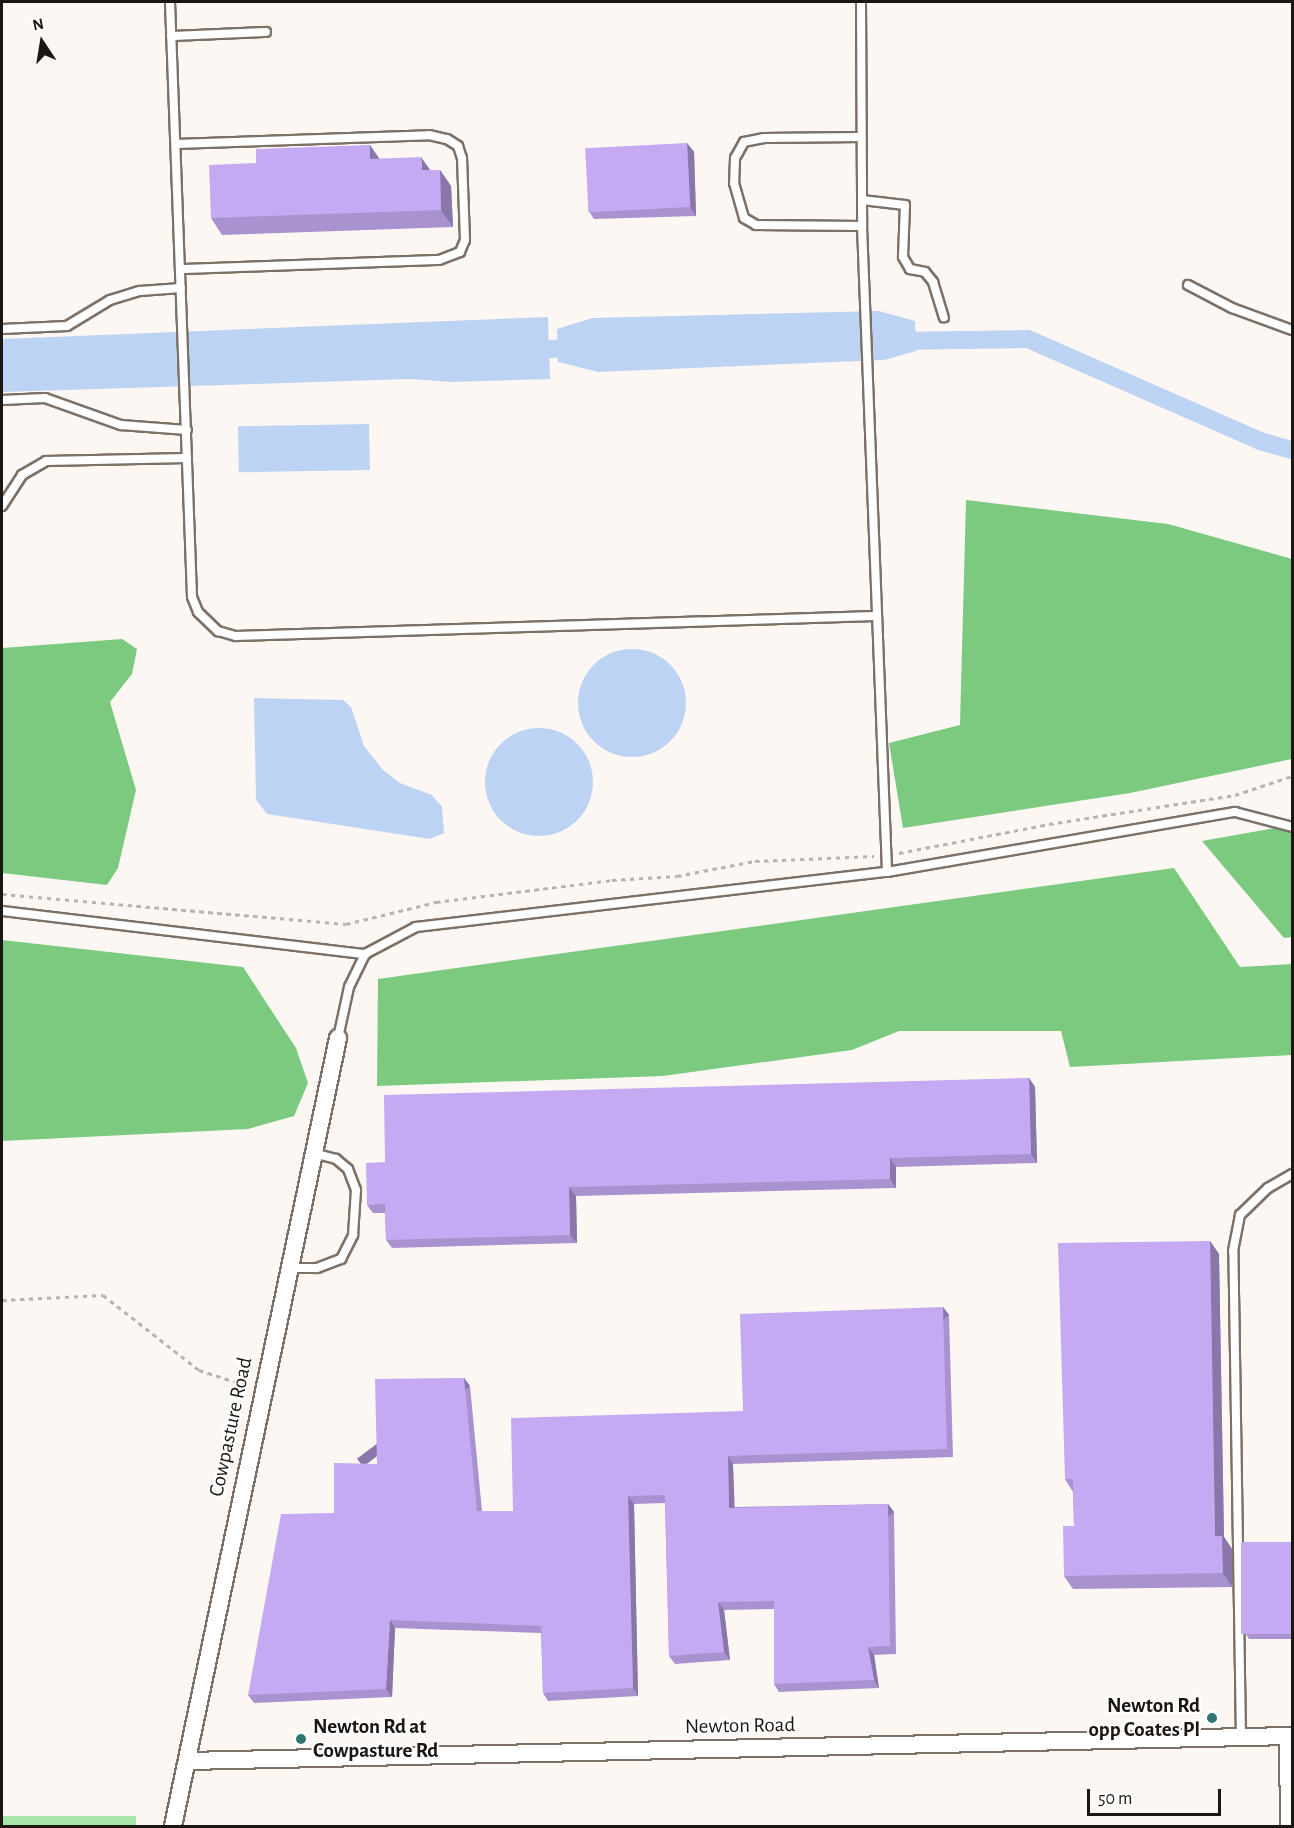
<!DOCTYPE html>
<style>
body{margin:0}
#map{position:relative;width:1294px;height:1828px;overflow:hidden;background:#fdf7f3;font-family:"Alegreya Sans",sans-serif}
div>[style]{position:absolute}
[style*='--x']{left:calc(var(--x)*1px);top:calc(var(--y)*1px);width:calc(var(--w)*1px);rotate:calc(var(--a)*1deg)}
.green>*{inset:0;background:#a6e7a9;transform-origin:0 0}
.forest>*{inset:0;background:#7bca80}
.water>*{inset:0;background:#bdd3f4;transform-origin:0 0}
.round{border-radius:50%}
.canal>*{height:18px;margin:-9px;padding:0 9px;transform-origin:9px;border-radius:9px;background:#bdd3f4}
.path>*{height:3px;margin-top:-1.5px;transform-origin:0;background:repeating-linear-gradient(90deg,#b8b3af 0 4.5px,transparent 0 9px)}
.roads{filter:drop-shadow(2px 0 #7d7167) drop-shadow(-2px 0 #7d7167) drop-shadow(0 2px #7d7167) drop-shadow(0 -2px #7d7167)}
.service>*{height:8px;margin:-4px;padding:0 4px;transform-origin:4px;border-radius:4px;background:#fff}
.minor>*{height:16px;margin:-8px;padding:0 8px;transform-origin:8px;border-radius:8px;background:#fff}
.wall>*{inset:0;background:#a992d0}
.shaded-wall>*{inset:0;background:#8977a9;transform-origin:0 0}
.building>*{inset:0;background:#c4aaf2;transform-origin:0 0}
.dots>*{width:16px;height:16px;translate:-50% -50%;box-sizing:border-box;border:3px solid #fff;border-radius:50%}
span{translate:-50% -50%;white-space:nowrap;text-align:center;line-height:1.15;-webkit-text-stroke:4.5px #fff;paint-order:stroke}
.street-label{font-size:21px;color:#1b1612}
.poi-label{font-size:21px;color:#1b1612;font-weight:700}
.right{translate:-100% -50%;text-align:right}
.left{translate:0 -50%;text-align:left}
.frame{position:absolute;inset:0;border:3px solid #1b1612;pointer-events:none}
.north{position:absolute;left:12px;top:12px;width:60px;height:60px;-webkit-text-stroke:4px #fff;paint-order:stroke;rotate:348deg;font-size:16px;font-weight:700;line-height:24px;text-align:center;color:#1b1612}
.north::after{content:'';display:block;margin:auto;width:21px;height:27px;background:#1b1612;clip-path:polygon(50% 0,100% 100%,50% 72%,0 100%)}
.scale{position:absolute;left:1087px;top:1789px;width:134px;height:27px;box-sizing:border-box;border:3px solid #1b1612;border-top:0;padding-left:8px;font-size:18px;line-height:21px;white-space:nowrap;color:#1b1612;-webkit-text-stroke:4px #fff;paint-order:stroke}
</style>
<div id="map">
<div class="green">
<i style="left:2px;top:1816px;width:134px;height:10px"></i>
</div>
<div class="forest">
<i style="clip-path:polygon(966px 500px,1168px 524px,1292px 559px,1292px 759px,1130px 793px,903px 828px,889px 743px,960px 725px)"></i>
<i style="clip-path:polygon(122px 639px,137px 649px,132px 674px,110px 702px,136px 790px,118px 868px,107px 885px,2px 873px,2px 648px)"></i>
<i style="clip-path:polygon(1292px 825px,1292px 937px,1284px 938px,1202px 841px)"></i>
<i style="clip-path:polygon(1174px 868px,1240px 967px,1292px 964px,1292px 1055px,1070px 1067px,1061px 1031px,899px 1031px,852px 1050px,663px 1076px,377px 1086px,378px 979px)"></i>
<i style="clip-path:polygon(2px 940px,243px 967px,296px 1048px,308px 1083px,294px 1116px,248px 1129px,2px 1141px)"></i>
</div>
<div class="water">
<i style="clip-path:polygon(879px 311px,915px 321px,916px 351px,884px 360px,598px 372px,558px 362px,557px 329px,592px 318px)"></i>
<i style="clip-path:polygon(548px 317px,550px 379px,451px 382px,410px 379px,2px 392px,2px 339px)"></i>
<i style="left:369px;top:424px;width:46px;height:131px;rotate:89deg"></i>
<i class="round" style="left:578px;top:649px;width:108px;height:108px"></i>
<i style="clip-path:polygon(254px 698px,343px 700px,351px 707px,364px 746px,383px 770px,400px 783px,432px 795px,442px 807px,444px 833px,430px 839px,267px 814px,256px 800px)"></i>
<i class="round" style="left:485px;top:728px;width:108px;height:108px"></i>
</div>
<div class="canal">
<i style="--x:893;--y:341;--w:135;--a:-0.8"></i>
<i style="--x:1028;--y:339;--w:253;--a:23.7"></i>
<i style="--x:1260;--y:441;--w:33;--a:16"></i>
<i style="--x:549;--y:349;--w:32;--a:-2"></i>
</div>
<div class="path">
<i style="--x:899;--y:853;--w:153;--a:-10.9"></i>
<i style="--x:1049;--y:824;--w:188;--a:-8.9"></i>
<i style="--x:1235;--y:795;--w:60;--a:-18.4"></i>
<i style="--x:2;--y:894;--w:345;--a:5"></i>
<i style="--x:346;--y:924;--w:93;--a:-13.7"></i>
<i style="--x:436;--y:902;--w:177;--a:-7.1"></i>
<i style="--x:612;--y:880;--w:65;--a:-3.5"></i>
<i style="--x:677;--y:876;--w:79;--a:-10.9"></i>
<i style="--x:755;--y:861;--w:119;--a:-2.4"></i>
<i style="--x:2;--y:1300;--w:101;--a:-2.8"></i>
<i style="--x:103;--y:1295;--w:122;--a:38"></i>
<i style="--x:199;--y:1370;--w:52;--a:18.1"></i>
</div>
<div class="roads">
<div class="service">
<i style="--x:170;--y:2;--w:595;--a:87.88"></i>
<i style="--x:192;--y:597;--w:16;--a:68"></i>
<i style="--x:198;--y:612;--w:28;--a:44"></i>
<i style="--x:218;--y:631;--w:19;--a:16"></i>
<i style="--x:236;--y:636;--w:639;--a:-1.79"></i>
<i style="--x:861;--y:2;--w:224;--a:89.7"></i>
<i style="--x:862;--y:226;--w:646;--a:87.78"></i>
<i style="--x:171;--y:36;--w:95;--a:-2.4"></i>
<i style="--x:861;--y:137;--w:97;--a:179.4"></i>
<i style="--x:764;--y:138;--w:20;--a:169"></i>
<i style="--x:744;--y:142;--w:18;--a:119"></i>
<i style="--x:735;--y:158;--w:25;--a:92"></i>
<i style="--x:734;--y:183;--w:36;--a:74"></i>
<i style="--x:744;--y:218;--w:14;--a:30"></i>
<i style="--x:756;--y:225;--w:106;--a:0.5"></i>
<i style="--x:176;--y:144;--w:253;--a:-2"></i>
<i style="--x:429;--y:135;--w:18;--a:13"></i>
<i style="--x:447;--y:139;--w:13;--a:32"></i>
<i style="--x:458;--y:146;--w:13;--a:72"></i>
<i style="--x:462;--y:158;--w:82;--a:87.9"></i>
<i style="--x:465;--y:240;--w:13;--a:113"></i>
<i style="--x:460;--y:252;--w:22;--a:159"></i>
<i style="--x:439;--y:260;--w:258;--a:178"></i>
<i style="--x:862;--y:200;--w:43;--a:6.6"></i>
<i style="--x:905;--y:205;--w:52;--a:92.2"></i>
<i style="--x:903;--y:257;--w:14;--a:60"></i>
<i style="--x:910;--y:269;--w:15;--a:11"></i>
<i style="--x:925;--y:272;--w:13;--a:51"></i>
<i style="--x:933;--y:282;--w:37;--a:73"></i>
<i style="--x:1188;--y:285;--w:50;--a:27.6"></i>
<i style="--x:1232;--y:308;--w:64;--a:20.1"></i>
<i style="--x:2;--y:329;--w:65;--a:-2.6"></i>
<i style="--x:67;--y:326;--w:50;--a:-31.2"></i>
<i style="--x:110;--y:300;--w:31;--a:-17"></i>
<i style="--x:140;--y:291;--w:41;--a:-4.2"></i>
<i style="--x:2;--y:400;--w:43;--a:-2.7"></i>
<i style="--x:45;--y:398;--w:81;--a:19.6"></i>
<i style="--x:121;--y:425;--w:66;--a:4.3"></i>
<i style="--x:2;--y:506;--w:37;--a:-57"></i>
<i style="--x:22;--y:475;--w:28;--a:-30"></i>
<i style="--x:46;--y:461;--w:141;--a:-1.2"></i>
<i style="--x:2;--y:911;--w:366;--a:6.8"></i>
<i style="--x:338;--y:1038;--w:52;--a:-77.8"></i>
<i style="--x:349;--y:987;--w:37;--a:-64"></i>
<i style="--x:365;--y:954;--w:58;--a:-27.9"></i>
<i style="--x:416;--y:927;--w:474;--a:-6.7"></i>
<i style="--x:887;--y:872;--w:353;--a:-9.8"></i>
<i style="--x:1235;--y:812;--w:59;--a:14.7"></i>
<i style="--x:289;--y:1268;--w:28;--a:0"></i>
<i style="--x:317;--y:1268;--w:26;--a:-21"></i>
<i style="--x:341;--y:1259;--w:27;--a:-63"></i>
<i style="--x:353;--y:1235;--w:45;--a:-86.2"></i>
<i style="--x:356;--y:1190;--w:22;--a:-111"></i>
<i style="--x:348;--y:1169;--w:16;--a:-140"></i>
<i style="--x:336;--y:1159;--w:24;--a:-165"></i>
<i style="--x:1241;--y:1737;--w:486;--a:-90.9"></i>
<i style="--x:1233;--y:1251;--w:37;--a:-79"></i>
<i style="--x:1240;--y:1215;--w:39;--a:-44"></i>
<i style="--x:1268;--y:1188;--w:28;--a:-30"></i>
</div>
<div class="minor">
<i style="--x:1288;--y:1736;--w:90;--a:89.4"></i>
<i style="--x:188;--y:1761;--w:1104;--a:-1.3"></i>
<i style="--x:173;--y:1826;--w:805;--a:-78.17"></i>
</div>
</div>
<div class="wall">
<i style="clip-path:polygon(687px 143px,694px 152px,696px 216px,594px 219px,588px 210px)"></i>
<i style="clip-path:polygon(370px 145px,379px 159px,430px 170px,440px 170px,451px 186px,453px 227px,222px 235px,211px 218px,256px 163px)"></i>
<i style="clip-path:polygon(1029px 1078px,1035px 1087px,1037px 1163px,896px 1167px,896px 1188px,576px 1196px,577px 1243px,392px 1248px,386px 1240px,385px 1213px,373px 1213px,367px 1205px,385px 1162px)"></i>
<i style="clip-path:polygon(1210px 1241px,1219px 1254px,1224px 1537px,1232px 1549px,1232px 1587px,1073px 1589px,1064px 1576px,1074px 1526px,1073px 1492px,1065px 1479px)"></i>
<i style="clip-path:polygon(943px 1307px,949px 1315px,953px 1457px,733px 1464px,734px 1507px,888px 1504px,894px 1512px,896px 1654px,874px 1655px,879px 1688px,779px 1692px,774px 1684px,774px 1609px,724px 1610px,730px 1660px,675px 1664px,669px 1656px,665px 1503px,634px 1504px,638px 1696px,548px 1701px,543px 1693px,541px 1633px,395px 1628px,392px 1697px,254px 1703px,248px 1695px,334px 1513px,377px 1464px,464px 1378px,470px 1386px,482px 1511px,513px 1511px,743px 1411px)"></i>
<i style="clip-path:polygon(1293px 1542px,1293px 1639px,1249px 1639px,1246px 1634px)"></i>
</div>
<div class="shaded-wall">
<i style="clip-path:polygon(687px 143px,694px 152px,696px 216px,690px 207px)"></i>
<i style="clip-path:polygon(370px 145px,381px 161px,370px 159px)"></i>
<i style="clip-path:polygon(421px 157px,433px 174px,422px 170px)"></i>
<i style="clip-path:polygon(440px 170px,451px 186px,453px 227px,441px 210px)"></i>
<i style="clip-path:polygon(1029px 1078px,1035px 1087px,1037px 1163px,1031px 1154px)"></i>
<i style="clip-path:polygon(890px 1158px,896px 1167px,896px 1188px,890px 1179px)"></i>
<i style="clip-path:polygon(569px 1187px,576px 1196px,577px 1243px,570px 1235px)"></i>
<i style="clip-path:polygon(1210px 1241px,1219px 1254px,1224px 1537px,1232px 1549px,1232px 1587px,1223px 1573px,1215px 1536px)"></i>
<i style="left:943px;top:1307px;width:10px;height:142px;rotate:53deg"></i>
<i style="left:464px;top:1378px;width:10px;height:134px;rotate:53deg"></i>
<i style="clip-path:polygon(728px 1456px,733px 1464px,735px 1516px,729px 1508px)"></i>
<i style="clip-path:polygon(628px 1496px,634px 1504px,638px 1696px,633px 1688px)"></i>
<i style="left:888px;top:1504px;width:10px;height:142px;rotate:53deg"></i>
<i style="clip-path:polygon(718px 1602px,724px 1610px,730px 1660px,724px 1652px)"></i>
<i style="clip-path:polygon(390px 1620px,395px 1628px,392px 1697px,386px 1689px)"></i>
<i style="clip-path:polygon(868px 1647px,874px 1655px,879px 1688px,874px 1680px)"></i>
</div>
<div class="building">
<i style="left:687px;top:143px;width:64px;height:102px;rotate:87deg"></i>
<i style="clip-path:polygon(370px 145px,370px 159px,421px 157px,422px 170px,440px 170px,441px 210px,211px 218px,209px 165px,256px 163px,256px 149px)"></i>
<i style="clip-path:polygon(1029px 1078px,1031px 1154px,890px 1158px,890px 1179px,569px 1187px,570px 1235px,386px 1240px,385px 1204px,367px 1205px,366px 1163px,385px 1162px,384px 1095px)"></i>
<i style="clip-path:polygon(1210px 1241px,1215px 1536px,1222px 1536px,1223px 1573px,1064px 1576px,1063px 1526px,1074px 1526px,1073px 1479px,1065px 1479px,1058px 1243px)"></i>
<i style="clip-path:polygon(943px 1307px,947px 1449px,728px 1456px,729px 1508px,888px 1504px,890px 1646px,868px 1647px,874px 1680px,774px 1684px,774px 1601px,718px 1602px,724px 1652px,669px 1656px,665px 1495px,628px 1496px,633px 1688px,543px 1693px,541px 1626px,390px 1620px,386px 1689px,248px 1695px,281px 1514px,334px 1513px,334px 1463px,377px 1464px,375px 1379px,464px 1378px,477px 1511px,513px 1511px,511px 1418px,743px 1411px,740px 1314px)"></i>
<i style="left:1293px;top:1542px;width:92px;height:52px;rotate:90deg"></i>
</div>
<div class="dots">
<i style="left:1212px;top:1718px;background:#2f7774"></i>
<i style="left:301px;top:1739px;background:#2f7774"></i>
</div>
<div class="street-label">
<span style="left:231px;top:1427px;rotate:-78deg">Cowpasture Road</span>
<span style="left:740px;top:1726px;rotate:-1deg">Newton Road</span>
</div>
<div class="poi-label">
<span class="right" style="left:1200px;top:1718px">Newton Rd<br>opp Coates Pl</span>
<span class="left" style="left:313px;top:1739px">Newton Rd at<br>Cowpasture Rd</span>
</div>
<div class="frame"></div>
<div class="north">N</div>
<div class="scale">50 m</div>
</div>
